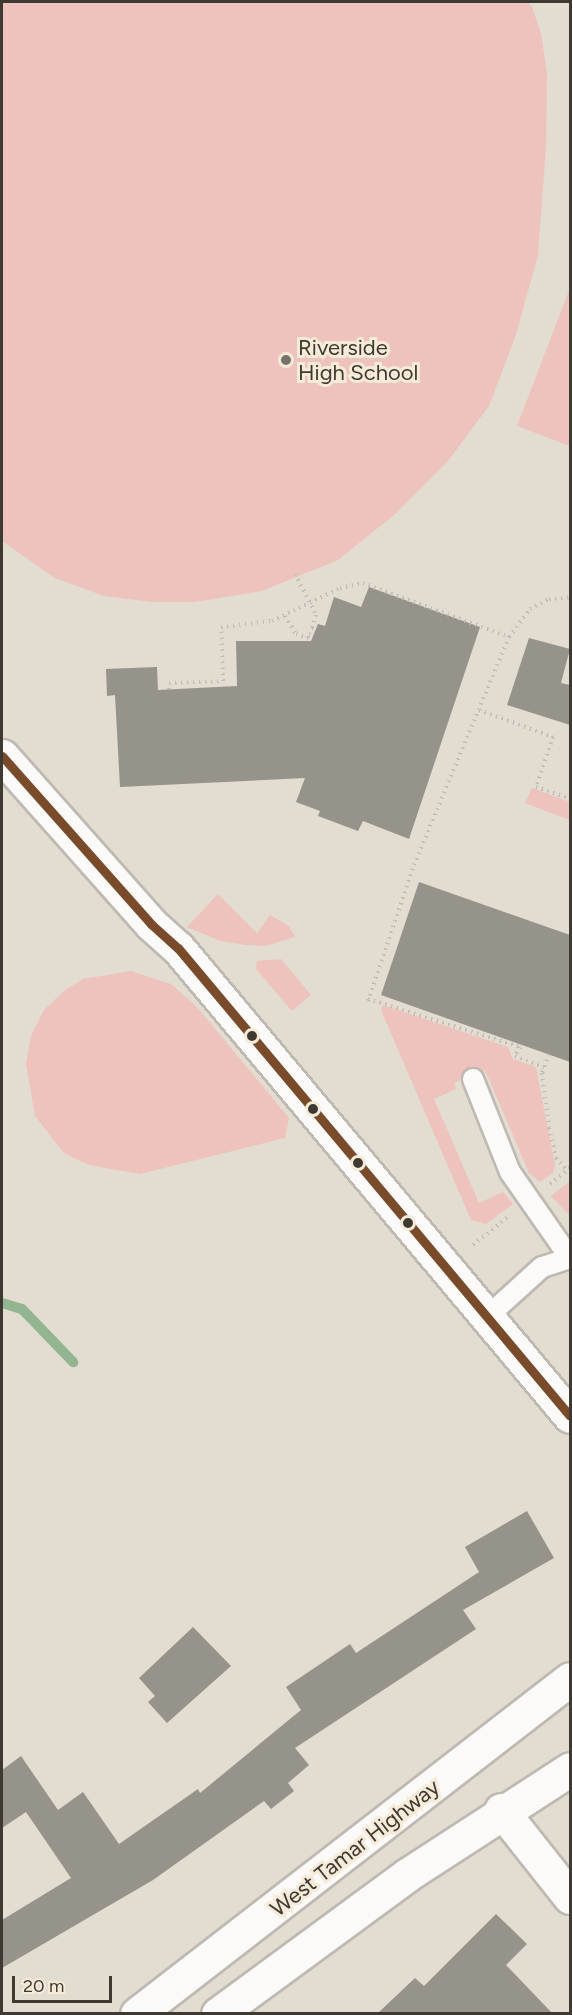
<!DOCTYPE html>
<style>
body{margin:0}
#map{position:relative;width:572px;height:2015px;overflow:hidden;background:#e2dcd1;font-family:Figtree,sans-serif}
div>[style]{position:absolute}
[style*='--x']{left:calc(var(--x)*1px);top:calc(var(--y)*1px);width:calc(var(--w)*1px);rotate:calc(var(--a)*1deg)}
.green>*{inset:0;background:#eec3be}
.stream>*{height:10px;margin:-5px;padding:0 5px;transform-origin:5px;border-radius:5px;background:#93b691}
.building>*{inset:0;background:#96938b}
.path>*{height:4px;margin-top:-2px;transform-origin:0;background:repeating-linear-gradient(90deg,#c1beb9 0 1.5px,transparent 0 6px)}
.roads{filter:drop-shadow(2px 0 #beb9b1) drop-shadow(-2px 0 #beb9b1) drop-shadow(0 2px #beb9b1) drop-shadow(0 -2px #beb9b1)}
.lane>*{height:20px;margin:-10px;padding:0 10px;transform-origin:10px;border-radius:10px;background:#fbfaf8}
.street>*{height:33px;margin:-16.5px;padding:0 16.5px;transform-origin:16.5px;border-radius:16.5px;background:#fbfaf8}
.highway>*{height:33px;margin:-16.5px;padding:0 16.5px;transform-origin:16.5px;border-radius:16.5px;background:#fbfaf8}
.bus-1>*{height:9px;margin:-4.5px;padding:0 4.5px;transform-origin:4.5px;border-radius:4.5px;background:#7a4b2a}
.dots>*{width:16px;height:16px;translate:-50% -50%;box-sizing:border-box;border:3px solid #f5ebd8;border-radius:50%}
span{translate:-50% -50%;white-space:nowrap;text-align:center;line-height:1.15;-webkit-text-stroke:6px #f5ebd8;paint-order:stroke}
.poi-label{font-size:22px;color:#3e3a32}
.left{translate:0 -50%;text-align:left}
.street-label{font-size:22px;color:#3e3a32}
.frame{position:absolute;inset:0;border:3px solid #3e3a32;pointer-events:none}
.scale{position:absolute;left:12px;top:1976px;width:100px;height:27px;box-sizing:border-box;border:3px solid #3e3a32;border-top:0;padding-left:8px;font-size:18px;line-height:21px;white-space:nowrap;color:#3e3a32;-webkit-text-stroke:4px #f5ebd8;paint-order:stroke}
</style>
<div id="map">
<div class="green">
<i style="clip-path:polygon(2px 2px,528px 2px,532px 7px,541px 33px,547px 74px,546px 147px,538px 255px,516px 335px,489px 406px,448px 461px,394px 515px,338px 560px,262px 591px,194px 602px,152px 602px,104px 596px,55px 578px,2px 541px)"></i>
<i style="clip-path:polygon(570px 288px,570px 446px,517px 426px)"></i>
<i style="clip-path:polygon(532px 788px,570px 802px,570px 820px,525px 803px)"></i>
<i style="clip-path:polygon(218px 894px,257px 933px,270px 915px,289px 926px,295px 937px,266px 946px,245px 945px,220px 941px,187px 927px)"></i>
<i style="clip-path:polygon(281px 959px,311px 995px,292px 1011px,256px 969px,257px 961px)"></i>
<i style="clip-path:polygon(131px 971px,171px 984px,197px 1007px,289px 1118px,285px 1138px,140px 1174px,89px 1165px,64px 1153px,35px 1116px,26px 1064px,31px 1036px,44px 1010px,64px 991px,83px 979px)"></i>
<i style="clip-path:polygon(383px 1005px,508px 1047px,513px 1059px,536px 1067px,555px 1165px,553px 1173px,540px 1182px,529px 1173px,485px 1070px,454px 1083px,456px 1089px,434px 1099px,479px 1203px,503px 1192px,513px 1204px,486px 1224px,471px 1220px,381px 1010px)"></i>
<i style="clip-path:polygon(570px 1181px,570px 1216px,551px 1196px)"></i>
</div>
<div class="stream">
<i style="--x:2;--y:1303;--w:21;--a:17"></i>
<i style="--x:22;--y:1309;--w:74;--a:46.1"></i>
</div>
<div class="building">
<i style="clip-path:polygon(369px 587px,480px 627px,409px 839px,363px 821px,358px 831px,318px 816px,320px 811px,296px 802px,305px 778px,120px 787px,115px 695px,107px 696px,106px 669px,157px 667px,158px 690px,237px 686px,236px 641px,311px 641px,318px 624px,325px 626px,334px 597px,361px 607px)"></i>
<i style="clip-path:polygon(529px 638px,570px 649px,561px 683px,570px 685px,570px 725px,507px 705px)"></i>
<i style="clip-path:polygon(419px 882px,570px 935px,570px 1062px,381px 995px)"></i>
<i style="clip-path:polygon(527px 1511px,554px 1558px,463px 1610px,476px 1629px,295px 1748px,309px 1765px,288px 1783px,294px 1791px,271px 1809px,264px 1801px,153px 1880px,2px 1968px,2px 1920px,71px 1878px,26px 1812px,2px 1828px,2px 1770px,21px 1756px,58px 1810px,83px 1792px,119px 1844px,198px 1789px,200px 1793px,301px 1710px,286px 1687px,350px 1644px,356px 1653px,479px 1572px,465px 1547px)"></i>
<i style="clip-path:polygon(193px 1627px,231px 1666px,167px 1723px,148px 1702px,155px 1696px,139px 1678px)"></i>
<i style="clip-path:polygon(496px 1914px,527px 1944px,506px 1965px,552px 2013px,378px 2013px,415px 1978px,424px 1986px)"></i>
</div>
<div class="path">
<i style="--x:295;--y:574;--w:46;--a:62.9"></i>
<i style="--x:316;--y:615;--w:14;--a:107"></i>
<i style="--x:312;--y:628;--w:4;--a:14"></i>
<i style="--x:285;--y:616;--w:21;--a:59"></i>
<i style="--x:296;--y:634;--w:13;--a:18"></i>
<i style="--x:308;--y:638;--w:4;--a:-76"></i>
<i style="--x:309;--y:634;--w:4;--a:14"></i>
<i style="--x:169;--y:689;--w:6;--a:-90"></i>
<i style="--x:169;--y:683;--w:54;--a:-2.1"></i>
<i style="--x:223;--y:681;--w:54;--a:-92.1"></i>
<i style="--x:221;--y:627;--w:51;--a:-6.7"></i>
<i style="--x:272;--y:621;--w:76;--a:-25.9"></i>
<i style="--x:340;--y:588;--w:24;--a:-12"></i>
<i style="--x:363;--y:583;--w:156;--a:20.3"></i>
<i style="--x:479;--y:710;--w:79;--a:20"></i>
<i style="--x:553;--y:737;--w:53;--a:108.8"></i>
<i style="--x:536;--y:787;--w:36;--a:19"></i>
<i style="--x:368;--y:999;--w:159;--a:17.5"></i>
<i style="--x:520;--y:1047;--w:10;--a:119"></i>
<i style="--x:515;--y:1056;--w:31;--a:21"></i>
<i style="--x:368;--y:1001;--w:144;--a:-71.3"></i>
<i style="--x:414;--y:865;--w:247;--a:-67.4"></i>
<i style="--x:509;--y:637;--w:35;--a:-53"></i>
<i style="--x:530;--y:609;--w:21;--a:-28"></i>
<i style="--x:549;--y:599;--w:21;--a:-5"></i>
<i style="--x:549;--y:1054;--w:20;--a:110"></i>
<i style="--x:542;--y:1073;--w:55;--a:82.7"></i>
<i style="--x:549;--y:1128;--w:31;--a:77"></i>
<i style="--x:556;--y:1158;--w:16;--a:47"></i>
<i style="--x:550;--y:1184;--w:26;--a:-39"></i>
<i style="--x:473;--y:1245;--w:48;--a:-39"></i>
</div>
<div class="roads">
<div class="lane">
<i style="--x:473;--y:1079;--w:100;--a:68.3"></i>
<i style="--x:510;--y:1172;--w:105;--a:55.1"></i>
<i style="--x:570;--y:1258;--w:29;--a:162"></i>
<i style="--x:542;--y:1267;--w:73;--a:137.8"></i>
</div>
<div class="street">
<i style="--x:2;--y:756;--w:225;--a:48.4"></i>
<i style="--x:151;--y:924;--w:36;--a:42"></i>
<i style="--x:178;--y:948;--w:610;--a:50.05"></i>
<i style="--x:501;--y:1810;--w:111;--a:51.6"></i>
</div>
<div class="highway">
<i style="--x:137;--y:2014;--w:547;--a:-37.73"></i>
<i style="--x:218;--y:2014;--w:235;--a:-36.3"></i>
<i style="--x:407;--y:1875;--w:194;--a:-33"></i>
</div>
</div>
<div class="bus-1">
<i style="--x:2;--y:756;--w:225;--a:48.4"></i>
<i style="--x:151;--y:924;--w:36;--a:42"></i>
<i style="--x:178;--y:948;--w:610;--a:50.05"></i>
</div>
<div class="dots">
<i style="left:286px;top:360px;background:#77736a"></i>
<i style="left:252px;top:1036px;background:#3e3a32"></i>
<i style="left:313px;top:1109px;background:#3e3a32"></i>
<i style="left:358px;top:1163px;background:#3e3a32"></i>
<i style="left:408px;top:1223px;background:#3e3a32"></i>
</div>
<div class="poi-label">
<span class="left" style="left:298px;top:360px">Riverside<br>High School</span>
</div>
<div class="street-label">
<span style="left:355px;top:1848px;rotate:-38deg">West Tamar Highway</span>
</div>
<div class="frame"></div>
<div class="scale">20 m</div>
</div>
